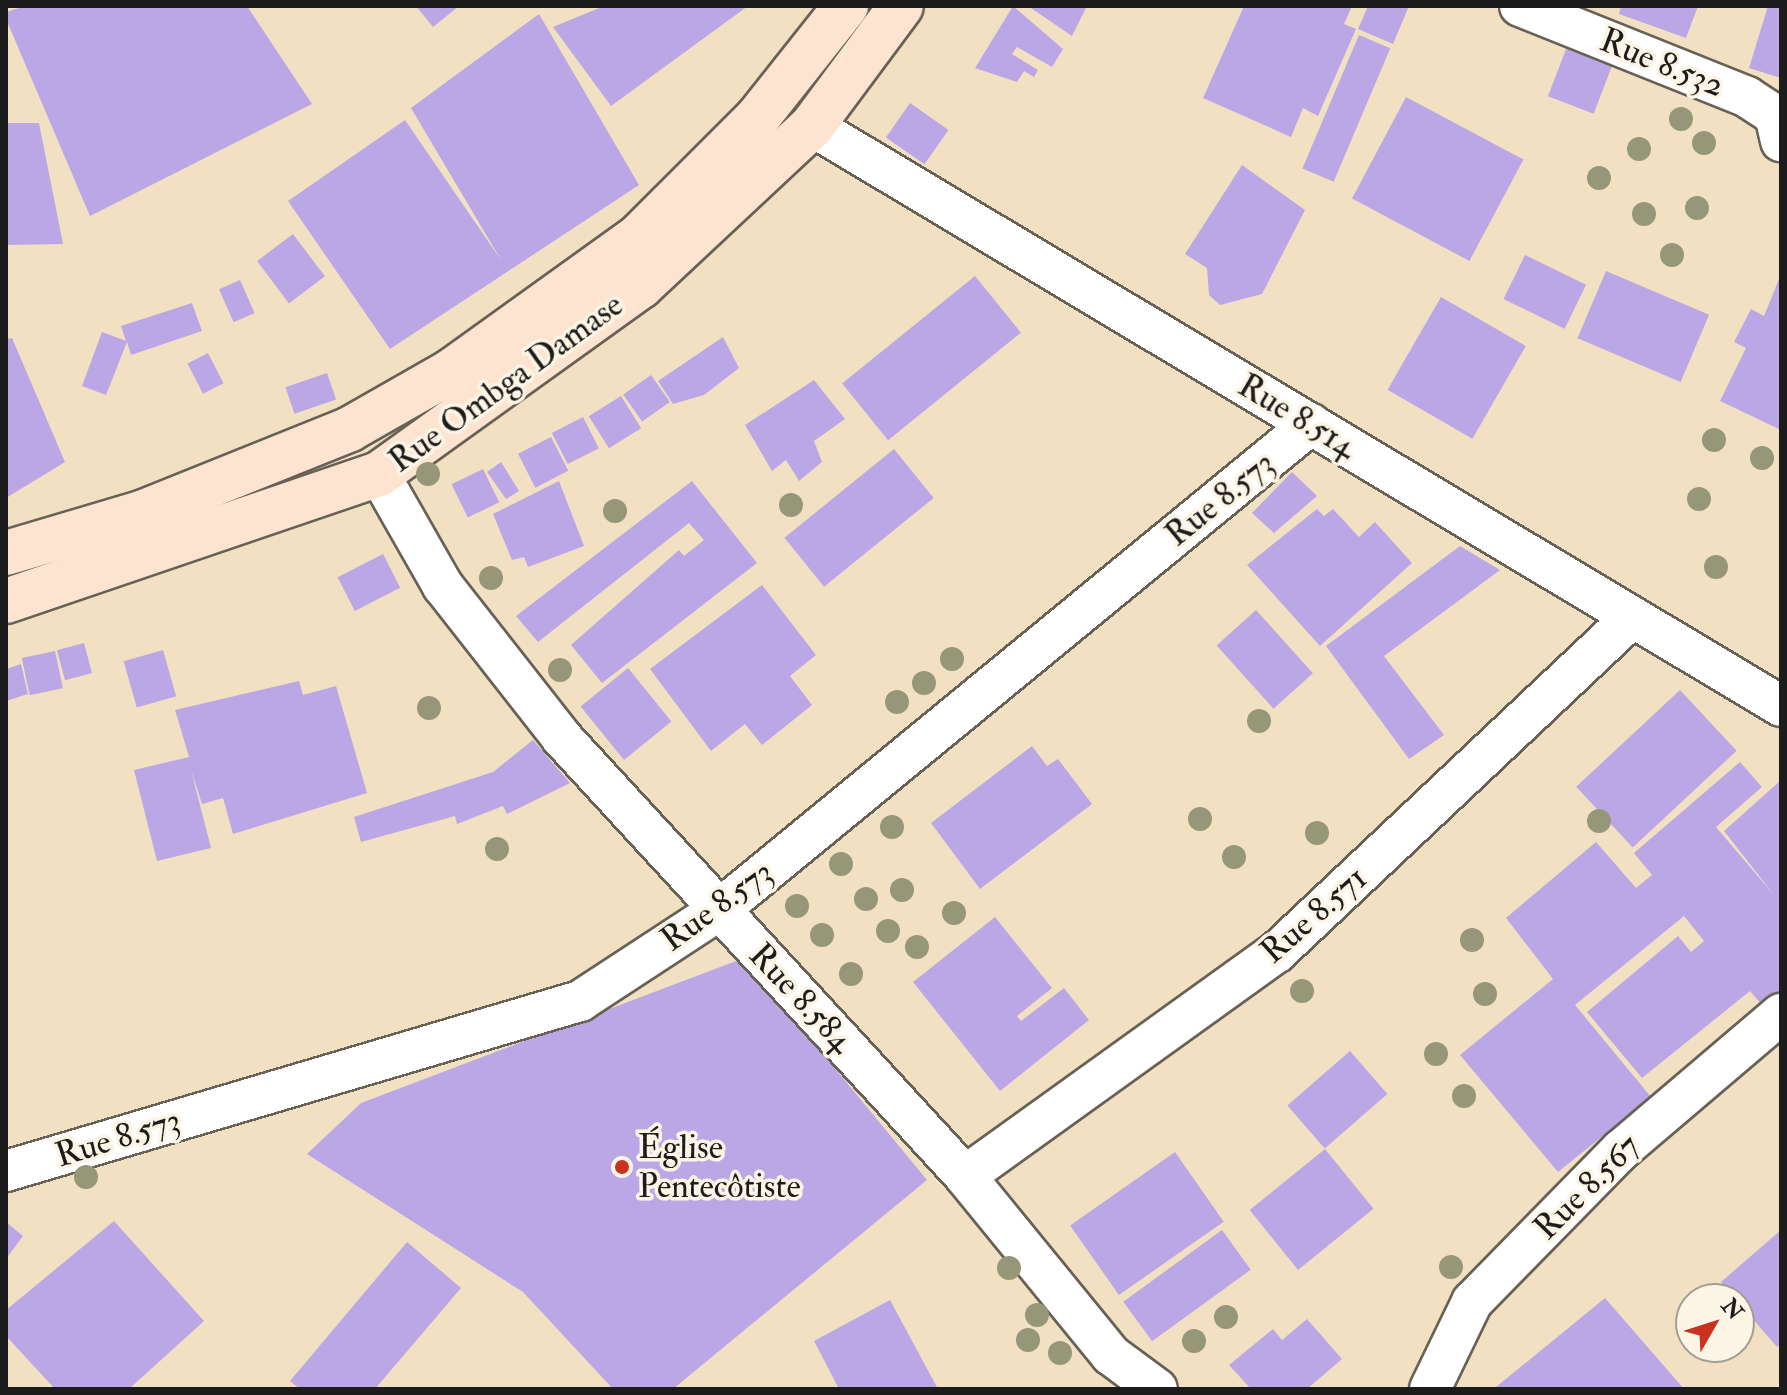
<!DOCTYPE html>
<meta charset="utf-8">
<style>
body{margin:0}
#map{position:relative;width:1787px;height:1395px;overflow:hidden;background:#f2e0c2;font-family:"IM FELL Double Pica",serif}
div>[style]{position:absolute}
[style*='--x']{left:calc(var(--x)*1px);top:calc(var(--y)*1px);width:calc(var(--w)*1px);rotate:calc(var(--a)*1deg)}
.building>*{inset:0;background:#bca7e6;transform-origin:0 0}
.roads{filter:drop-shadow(2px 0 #676156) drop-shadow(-2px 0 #676156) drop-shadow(0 2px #676156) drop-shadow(0 -2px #676156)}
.minor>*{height:40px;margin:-20px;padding:0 20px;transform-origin:20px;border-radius:20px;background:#fff}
.secondary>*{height:44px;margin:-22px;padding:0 22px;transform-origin:22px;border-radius:22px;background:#fde4d1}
.trees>*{width:24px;height:24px;margin:-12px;border-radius:50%;background:#969779}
.dots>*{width:22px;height:22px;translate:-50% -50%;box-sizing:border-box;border:4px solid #fcf5e5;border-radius:50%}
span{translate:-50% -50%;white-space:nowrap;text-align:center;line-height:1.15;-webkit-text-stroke:7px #fcf5e5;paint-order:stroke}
.street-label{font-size:34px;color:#1c1c1c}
.poi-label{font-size:34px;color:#1c1c1c}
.left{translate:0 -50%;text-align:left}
.frame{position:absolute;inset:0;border:8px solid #1c1c1c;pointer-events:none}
.north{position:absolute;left:1675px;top:1283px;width:80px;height:80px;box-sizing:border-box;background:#fcf5e5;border:2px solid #a29e95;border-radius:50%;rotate:51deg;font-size:22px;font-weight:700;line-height:32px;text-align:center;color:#1c1c1c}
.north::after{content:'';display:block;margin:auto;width:28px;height:36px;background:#c8321e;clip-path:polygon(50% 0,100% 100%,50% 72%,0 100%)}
</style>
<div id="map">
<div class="building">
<i style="clip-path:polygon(26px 6px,247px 6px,312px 104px,90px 216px,6px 19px,6px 12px)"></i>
<i style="clip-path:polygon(416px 6px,459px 6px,433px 27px)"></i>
<i style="clip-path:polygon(604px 6px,748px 6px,611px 106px,553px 27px)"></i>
<i style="clip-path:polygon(1013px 6px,1063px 49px,1052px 67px,1017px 47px,1012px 54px,1038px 70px,1034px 77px,1024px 71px,1017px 82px,975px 68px)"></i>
<i style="clip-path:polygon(1028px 6px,1087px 6px,1072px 36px)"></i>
<i style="clip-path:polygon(1244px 6px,1352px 6px,1344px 24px,1356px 29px,1318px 116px,1303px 108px,1291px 137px,1203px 98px)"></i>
<i style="clip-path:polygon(1368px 6px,1409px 6px,1393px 44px,1358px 29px)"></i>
<i style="clip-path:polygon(1621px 6px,1698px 6px,1686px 38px,1619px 14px)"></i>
<i style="clip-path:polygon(1768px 6px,1781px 6px,1781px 78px,1749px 68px)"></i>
<i style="clip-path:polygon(539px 14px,639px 185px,390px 349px,288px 201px,405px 120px,501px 260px,411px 108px)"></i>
<i style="left:1359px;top:35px;width:34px;height:145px;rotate:23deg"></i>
<i style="left:1568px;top:44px;width:49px;height:56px;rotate:21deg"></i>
<i style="left:1406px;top:97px;width:133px;height:115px;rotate:28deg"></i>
<i style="left:910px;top:103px;width:47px;height:42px;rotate:35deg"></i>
<i style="clip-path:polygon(6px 123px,39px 123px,63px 244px,6px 245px)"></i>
<i style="clip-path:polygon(1242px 165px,1305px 210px,1262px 294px,1220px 305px,1209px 295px,1207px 268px,1185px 254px)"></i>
<i style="left:293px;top:234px;width:53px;height:45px;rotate:53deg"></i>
<i style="left:1525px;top:255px;width:68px;height:49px;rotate:26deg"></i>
<i style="left:1606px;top:271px;width:112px;height:73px;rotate:23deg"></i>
<i style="clip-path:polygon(1781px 274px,1781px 430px,1720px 401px,1746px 348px,1734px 342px,1751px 309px,1764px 316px)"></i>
<i style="left:975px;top:276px;width:73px;height:171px;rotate:51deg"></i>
<i style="left:240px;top:280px;width:36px;height:23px;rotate:66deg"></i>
<i style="left:1441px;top:297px;width:98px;height:107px;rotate:30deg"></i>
<i style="clip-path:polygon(192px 303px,202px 331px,131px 355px,127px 342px,106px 395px,82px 386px,102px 332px,126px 341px,121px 326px)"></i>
<i style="clip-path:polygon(723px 337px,739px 368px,704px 395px,673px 404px,658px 381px)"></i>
<i style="clip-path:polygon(12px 338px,65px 462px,6px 498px,6px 339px)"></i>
<i style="left:208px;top:353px;width:34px;height:23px;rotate:63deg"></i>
<i style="left:327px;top:373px;width:28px;height:44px;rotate:71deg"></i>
<i style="left:651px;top:375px;width:33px;height:34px;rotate:55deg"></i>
<i style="clip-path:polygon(814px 380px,845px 419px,814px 441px,822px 462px,799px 481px,786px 460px,772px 471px,745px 425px)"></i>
<i style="left:621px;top:396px;width:38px;height:38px;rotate:58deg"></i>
<i style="left:583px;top:417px;width:35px;height:35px;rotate:63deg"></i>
<i style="left:551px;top:437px;width:38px;height:37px;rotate:63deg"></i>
<i style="left:894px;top:449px;width:63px;height:141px;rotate:51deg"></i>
<i style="clip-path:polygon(501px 462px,519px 491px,506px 499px,487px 472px)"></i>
<i style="left:483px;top:469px;width:37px;height:35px;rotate:64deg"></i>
<i style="clip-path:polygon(1292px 472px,1317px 496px,1274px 533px,1252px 513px)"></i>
<i style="clip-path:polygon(559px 481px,584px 546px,528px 567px,524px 557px,512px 560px,493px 514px)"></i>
<i style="clip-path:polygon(692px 481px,757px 563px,602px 683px,571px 645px,679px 550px,684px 556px,704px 540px,689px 523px,538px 642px,516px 616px)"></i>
<i style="clip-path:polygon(1317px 509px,1324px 516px,1333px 509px,1359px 537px,1375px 522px,1412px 563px,1320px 646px,1247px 565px)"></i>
<i style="clip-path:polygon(1460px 546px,1500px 570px,1384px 656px,1444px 735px,1409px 759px,1326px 646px)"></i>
<i style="left:383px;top:554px;width:38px;height:51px;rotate:63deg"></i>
<i style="clip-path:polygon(762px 585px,816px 655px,790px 676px,812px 705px,762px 745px,745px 724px,711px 751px,650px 669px)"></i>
<i style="left:1256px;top:610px;width:85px;height:53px;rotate:48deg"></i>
<i style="left:84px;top:643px;width:31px;height:28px;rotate:75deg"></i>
<i style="left:163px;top:650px;width:48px;height:41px;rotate:74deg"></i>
<i style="left:55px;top:651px;width:38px;height:34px;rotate:78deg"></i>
<i style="clip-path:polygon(21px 664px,28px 694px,6px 701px,6px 669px)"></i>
<i style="left:628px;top:668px;width:69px;height:61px;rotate:51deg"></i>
<i style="clip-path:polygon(299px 681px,303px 695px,336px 686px,367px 793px,233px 834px,223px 798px,202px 804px,191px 770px,211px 848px,157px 861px,134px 770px,189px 757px,175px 710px)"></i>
<i style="left:1680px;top:690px;width:83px;height:142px;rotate:47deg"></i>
<i style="clip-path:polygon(533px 740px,570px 783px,507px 814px,503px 806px,457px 824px,455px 816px,361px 842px,354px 817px,493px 772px)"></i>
<i style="clip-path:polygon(1032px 746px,1047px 766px,1058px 759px,1092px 804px,980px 889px,931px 823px)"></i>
<i style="clip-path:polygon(1740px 762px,1762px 787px,1716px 827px,1774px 895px,1724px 831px,1781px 780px,1781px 1002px,1768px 1012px,1750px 991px,1642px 1078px,1587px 1012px,1678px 936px,1691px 952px,1704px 941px,1684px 916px,1575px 1005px,1651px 1097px,1558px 1172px,1460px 1055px,1553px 979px,1506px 918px,1596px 842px,1636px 888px,1652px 875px,1634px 853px)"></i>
<i style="clip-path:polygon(995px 917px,1052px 988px,1017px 1016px,1021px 1021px,1064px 988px,1089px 1020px,1000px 1091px,913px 982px)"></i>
<i style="clip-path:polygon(744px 958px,927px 1180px,673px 1389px,613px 1389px,523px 1292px,307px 1154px,361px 1103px)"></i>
<i style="left:1350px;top:1051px;width:57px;height:83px;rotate:49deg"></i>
<i style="left:1325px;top:1149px;width:77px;height:97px;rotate:51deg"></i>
<i style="left:1175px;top:1152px;width:85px;height:128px;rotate:55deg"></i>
<i style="clip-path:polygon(114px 1221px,204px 1321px,129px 1389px,55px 1389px,6px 1336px,6px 1310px)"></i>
<i style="clip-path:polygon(6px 1222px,23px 1236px,6px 1259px)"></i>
<i style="left:1222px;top:1230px;width:49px;height:122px;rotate:54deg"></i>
<i style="clip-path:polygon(1781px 1230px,1781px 1344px,1777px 1347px,1721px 1282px)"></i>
<i style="clip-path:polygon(407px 1242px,461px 1288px,375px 1389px,300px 1389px,290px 1381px)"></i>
<i style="clip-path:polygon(1605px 1298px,1684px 1389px,1498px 1389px,1496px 1387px)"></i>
<i style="clip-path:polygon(890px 1300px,938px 1389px,839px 1389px,814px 1341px)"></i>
<i style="clip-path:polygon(1307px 1319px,1342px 1359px,1307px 1389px,1251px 1389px,1229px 1365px,1273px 1329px,1282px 1340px)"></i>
</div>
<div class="roads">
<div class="minor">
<i style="--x:1520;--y:6;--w:245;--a:21.8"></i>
<i style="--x:1747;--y:97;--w:33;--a:33"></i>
<i style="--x:1775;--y:115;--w:27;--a:77"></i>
<i style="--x:812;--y:126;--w:1129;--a:30.9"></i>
<i style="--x:379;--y:474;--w:129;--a:60.3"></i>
<i style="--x:443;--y:586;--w:193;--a:51.9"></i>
<i style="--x:562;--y:738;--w:595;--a:47.38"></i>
<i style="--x:965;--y:1176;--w:231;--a:50.8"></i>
<i style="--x:1111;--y:1355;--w:57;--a:36.5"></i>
<i style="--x:6;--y:1171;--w:599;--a:-16.5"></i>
<i style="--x:580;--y:1001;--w:166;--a:-33.2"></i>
<i style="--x:719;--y:910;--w:766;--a:-39.38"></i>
<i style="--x:965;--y:1176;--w:384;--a:-35.7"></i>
<i style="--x:1277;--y:952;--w:488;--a:-43.3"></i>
<i style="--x:1430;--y:1389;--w:97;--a:-64.2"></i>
<i style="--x:1472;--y:1302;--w:213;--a:-45.6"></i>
<i style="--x:1621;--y:1150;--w:210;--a:-40.4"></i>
</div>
<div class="secondary">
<i style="--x:6;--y:553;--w:144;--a:-16.5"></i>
<i style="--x:144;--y:512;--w:222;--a:-21.9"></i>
<i style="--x:350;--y:429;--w:115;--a:-29.7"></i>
<i style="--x:450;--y:372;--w:231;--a:-35.7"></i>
<i style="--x:638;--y:237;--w:170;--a:-45"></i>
<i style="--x:758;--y:117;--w:142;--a:-51.6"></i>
<i style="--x:6;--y:601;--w:394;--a:-18.8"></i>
<i style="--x:379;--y:474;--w:322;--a:-35.7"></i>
<i style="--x:641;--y:286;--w:234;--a:-43.1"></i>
<i style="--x:812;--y:126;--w:149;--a:-53.4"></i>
</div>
</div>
<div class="trees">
<i style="left:1681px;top:119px"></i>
<i style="left:1704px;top:143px"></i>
<i style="left:1639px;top:149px"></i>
<i style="left:1599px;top:178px"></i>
<i style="left:1697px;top:208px"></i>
<i style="left:1644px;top:214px"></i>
<i style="left:1672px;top:255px"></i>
<i style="left:1714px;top:440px"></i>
<i style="left:1762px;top:458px"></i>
<i style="left:428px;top:474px"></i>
<i style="left:1699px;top:499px"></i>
<i style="left:791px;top:505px"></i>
<i style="left:615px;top:511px"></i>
<i style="left:1716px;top:567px"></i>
<i style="left:491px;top:578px"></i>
<i style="left:952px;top:659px"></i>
<i style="left:560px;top:670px"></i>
<i style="left:924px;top:683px"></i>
<i style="left:897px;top:702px"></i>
<i style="left:429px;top:708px"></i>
<i style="left:1259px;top:721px"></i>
<i style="left:1200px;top:819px"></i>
<i style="left:1599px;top:821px"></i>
<i style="left:892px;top:827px"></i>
<i style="left:1317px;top:833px"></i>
<i style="left:497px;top:849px"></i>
<i style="left:1234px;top:857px"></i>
<i style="left:841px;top:864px"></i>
<i style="left:902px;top:890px"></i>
<i style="left:866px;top:899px"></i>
<i style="left:797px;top:906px"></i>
<i style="left:954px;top:913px"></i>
<i style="left:888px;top:931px"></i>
<i style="left:822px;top:935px"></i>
<i style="left:1472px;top:940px"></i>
<i style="left:917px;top:947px"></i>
<i style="left:851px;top:974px"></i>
<i style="left:1302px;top:991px"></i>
<i style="left:1485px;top:994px"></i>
<i style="left:1436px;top:1054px"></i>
<i style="left:1464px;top:1096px"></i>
<i style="left:86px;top:1177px"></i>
<i style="left:1451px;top:1267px"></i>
<i style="left:1009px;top:1268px"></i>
<i style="left:1037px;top:1315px"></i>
<i style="left:1226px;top:1317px"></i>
<i style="left:1028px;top:1340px"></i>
<i style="left:1194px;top:1341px"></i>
<i style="left:1060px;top:1353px"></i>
</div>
<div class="dots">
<i style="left:622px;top:1167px;background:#c8321e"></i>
</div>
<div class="street-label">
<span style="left:1662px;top:63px;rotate:22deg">Rue 8.532</span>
<span style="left:506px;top:383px;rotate:-36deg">Rue Ombga Damase</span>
<span style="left:1297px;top:416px;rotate:31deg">Rue 8.514</span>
<span style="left:1220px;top:499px;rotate:-39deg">Rue 8.573</span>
<span style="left:717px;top:906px;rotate:-36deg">Rue 8.573</span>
<span style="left:1314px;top:915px;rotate:-41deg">Rue 8.571</span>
<span style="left:801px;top:998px;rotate:47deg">Rue 8.584</span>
<span style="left:118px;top:1138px;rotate:-17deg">Rue 8.573</span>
<span style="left:1587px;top:1187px;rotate:-45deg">Rue 8.567</span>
</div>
<div class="poi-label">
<span class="left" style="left:638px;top:1167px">Église<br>Pentecôtiste</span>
</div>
<div class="frame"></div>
<div class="north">N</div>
</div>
